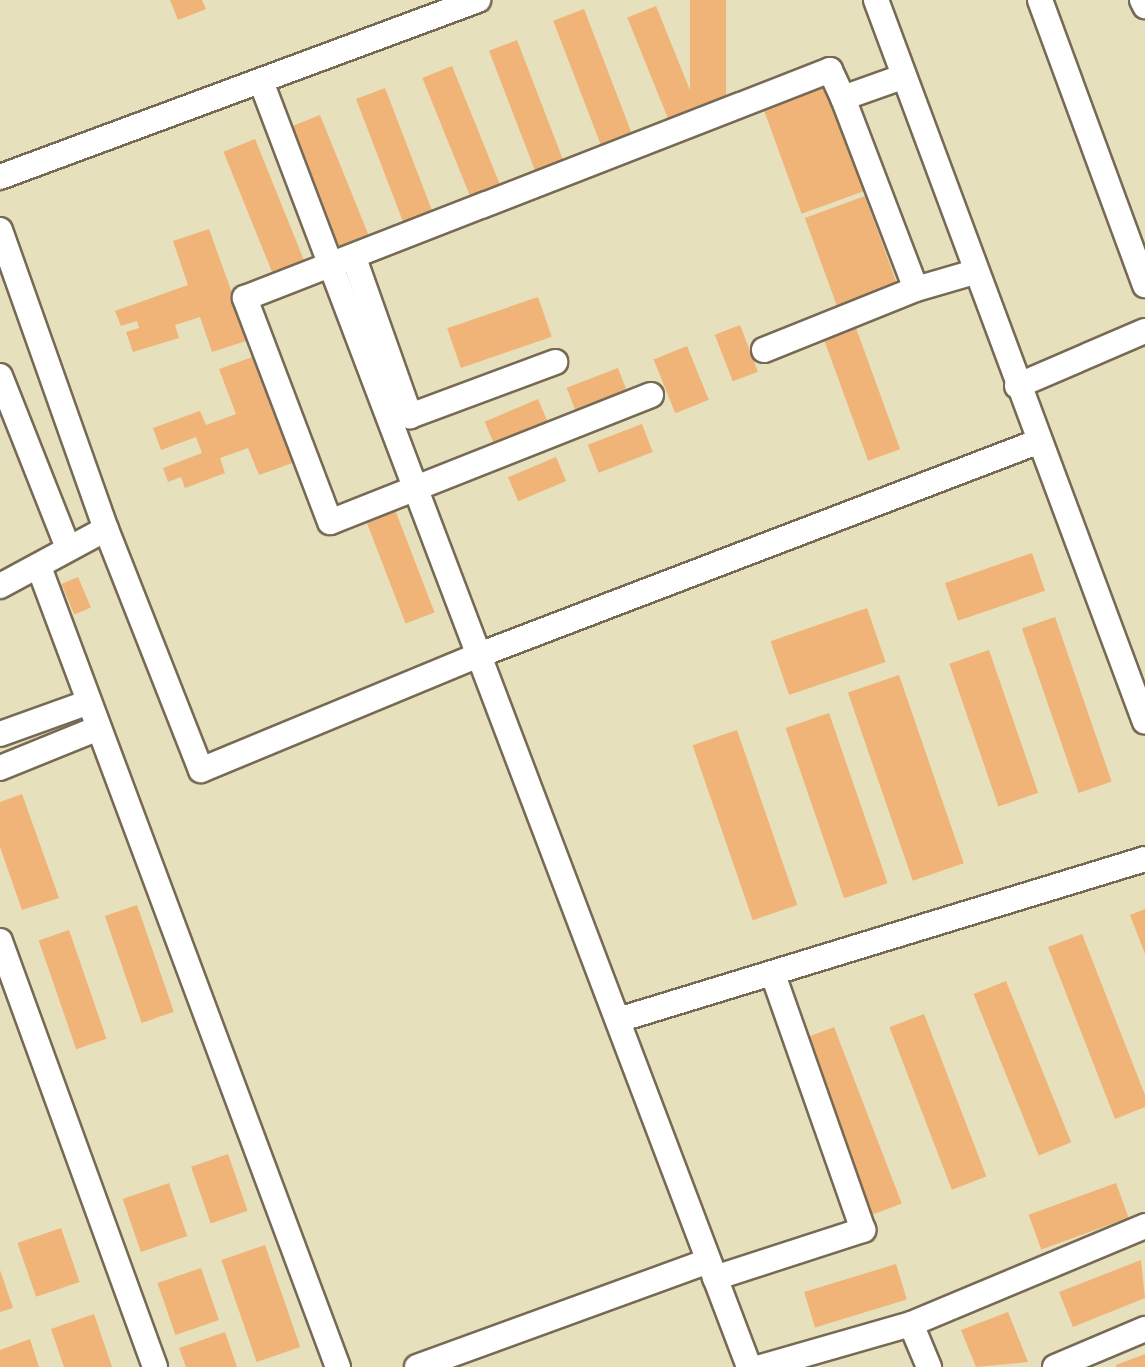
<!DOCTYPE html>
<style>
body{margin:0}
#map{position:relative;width:1145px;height:1367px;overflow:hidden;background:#e7e0bc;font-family:"Architects Daughter",sans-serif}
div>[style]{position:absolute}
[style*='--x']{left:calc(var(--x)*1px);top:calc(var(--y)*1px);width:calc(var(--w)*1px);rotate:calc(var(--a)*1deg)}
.building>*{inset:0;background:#f0b378;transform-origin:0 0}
.roads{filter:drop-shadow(2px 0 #776a55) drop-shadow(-2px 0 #776a55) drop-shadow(0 2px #776a55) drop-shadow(0 -2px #776a55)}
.street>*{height:24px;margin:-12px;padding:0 12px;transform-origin:12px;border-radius:12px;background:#fff}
span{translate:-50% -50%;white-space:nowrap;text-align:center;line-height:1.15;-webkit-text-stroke:6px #fff;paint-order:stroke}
</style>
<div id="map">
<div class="building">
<i style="clip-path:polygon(170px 0,202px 0,206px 9px,178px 20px)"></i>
<i style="left:690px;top:0;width:36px;height:112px"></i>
<i style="left:656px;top:6px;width:121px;height:31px;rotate:68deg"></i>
<i style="left:584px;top:9px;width:132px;height:33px;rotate:69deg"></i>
<i style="left:517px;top:40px;width:131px;height:30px;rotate:69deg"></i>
<i style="left:452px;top:66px;width:129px;height:32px;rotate:68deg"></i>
<i style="left:825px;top:85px;width:113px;height:66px;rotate:70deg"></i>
<i style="left:385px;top:88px;width:131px;height:31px;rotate:69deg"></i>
<i style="left:320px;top:115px;width:129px;height:33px;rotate:68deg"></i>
<i style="left:255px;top:139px;width:132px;height:34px;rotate:68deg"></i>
<i style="left:865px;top:196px;width:100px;height:64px;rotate:70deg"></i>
<i style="clip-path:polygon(209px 229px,249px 340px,212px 352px,200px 317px,175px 325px,179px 338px,133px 352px,126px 332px,139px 328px,137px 321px,121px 326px,115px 311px,188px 285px,173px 241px)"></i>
<i style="left:538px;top:297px;width:42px;height:96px;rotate:71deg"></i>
<i style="left:740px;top:325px;width:50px;height:27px;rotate:69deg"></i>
<i style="left:856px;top:328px;width:129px;height:34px;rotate:70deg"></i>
<i style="left:687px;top:346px;width:58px;height:36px;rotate:68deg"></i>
<i style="clip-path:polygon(258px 355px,263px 369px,259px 371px,287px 446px,292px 445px,298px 461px,259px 475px,248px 448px,220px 458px,225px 473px,185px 488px,181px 477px,168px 482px,163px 468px,202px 453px,196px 437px,161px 450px,153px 428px,200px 411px,206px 425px,236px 414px,219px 369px)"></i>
<i style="left:618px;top:368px;width:30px;height:55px;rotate:69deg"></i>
<i style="left:538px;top:399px;width:26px;height:58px;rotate:67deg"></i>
<i style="left:642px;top:424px;width:30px;height:58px;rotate:69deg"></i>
<i style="left:556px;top:457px;width:26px;height:52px;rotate:67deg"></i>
<i style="left:394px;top:507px;width:113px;height:31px;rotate:69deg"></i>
<i style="left:1032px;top:553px;width:40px;height:92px;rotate:71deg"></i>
<i style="left:78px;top:577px;width:33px;height:18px;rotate:67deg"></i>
<i style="left:867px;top:608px;width:57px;height:102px;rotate:71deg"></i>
<i style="left:1055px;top:617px;width:174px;height:35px;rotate:71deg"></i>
<i style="left:989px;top:650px;width:151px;height:42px;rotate:71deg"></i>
<i style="left:899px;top:675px;width:199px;height:54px;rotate:71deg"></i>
<i style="left:829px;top:713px;width:180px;height:46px;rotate:71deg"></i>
<i style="left:737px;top:730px;width:185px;height:47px;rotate:71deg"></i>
<i style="clip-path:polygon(22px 794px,59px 898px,22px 910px,0 847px,0 802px)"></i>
<i style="left:137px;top:905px;width:113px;height:34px;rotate:71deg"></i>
<i style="clip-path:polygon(1145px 909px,1145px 954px,1130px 915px)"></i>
<i style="left:69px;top:930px;width:115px;height:32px;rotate:71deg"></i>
<i style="clip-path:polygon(1082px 934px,1145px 1095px,1145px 1107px,1115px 1119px,1048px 947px)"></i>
<i style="left:1006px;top:981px;width:174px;height:35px;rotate:68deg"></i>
<i style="left:924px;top:1014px;width:174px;height:37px;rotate:69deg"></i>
<i style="left:834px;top:1027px;width:189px;height:33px;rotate:69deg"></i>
<i style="left:228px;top:1154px;width:60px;height:39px;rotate:71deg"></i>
<i style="left:169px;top:1183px;width:56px;height:49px;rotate:71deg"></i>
<i style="left:1116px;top:1183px;width:37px;height:93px;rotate:70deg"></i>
<i style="left:61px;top:1228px;width:57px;height:46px;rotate:71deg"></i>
<i style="left:265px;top:1245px;width:108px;height:46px;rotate:71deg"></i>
<i style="clip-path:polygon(1141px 1260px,1145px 1298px,1073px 1327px,1059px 1292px)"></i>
<i style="left:896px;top:1264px;width:37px;height:96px;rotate:73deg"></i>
<i style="left:201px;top:1268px;width:55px;height:46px;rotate:71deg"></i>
<i style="clip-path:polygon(0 1270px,13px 1308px,0 1312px)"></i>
<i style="clip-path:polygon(1008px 1312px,1028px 1362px,976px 1367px,961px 1330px)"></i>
<i style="clip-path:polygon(94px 1314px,112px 1367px,64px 1367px,51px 1329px)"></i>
<i style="clip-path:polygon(225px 1332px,237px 1367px,186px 1367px,179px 1348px)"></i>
<i style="clip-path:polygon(30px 1339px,39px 1367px,0 1367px,0 1350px)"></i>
<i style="clip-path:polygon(1145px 1354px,1145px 1367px,1116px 1367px,1116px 1365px)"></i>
</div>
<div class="roads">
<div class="street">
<i style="--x:876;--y:0;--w:770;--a:69.57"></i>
<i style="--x:1040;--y:0;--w:304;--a:69.8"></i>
<i style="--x:1142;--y:0;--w:7;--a:63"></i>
<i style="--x:262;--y:84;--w:1372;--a:69.21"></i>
<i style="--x:843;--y:98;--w:204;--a:69.1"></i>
<i style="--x:0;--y:177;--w:510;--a:-20.32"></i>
<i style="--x:0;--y:230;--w:317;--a:70.5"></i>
<i style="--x:106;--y:529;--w:259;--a:68.5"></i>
<i style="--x:201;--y:770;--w:301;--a:-22.5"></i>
<i style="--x:479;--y:655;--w:597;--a:-20.89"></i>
<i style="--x:354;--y:258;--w:168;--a:70.5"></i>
<i style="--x:410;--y:416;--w:155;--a:-20.4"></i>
<i style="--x:764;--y:350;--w:164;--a:-21.9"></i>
<i style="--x:916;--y:289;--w:60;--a:-16.3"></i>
<i style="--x:0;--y:376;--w:182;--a:68.4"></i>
<i style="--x:1017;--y:386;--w:139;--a:-23.3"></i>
<i style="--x:651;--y:395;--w:345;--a:158.4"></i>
<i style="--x:330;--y:522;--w:240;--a:-110.8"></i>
<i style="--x:245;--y:298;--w:628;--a:-21.29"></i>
<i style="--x:830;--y:70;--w:31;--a:65"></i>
<i style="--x:843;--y:98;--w:63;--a:-19.6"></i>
<i style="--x:39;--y:567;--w:854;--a:69.51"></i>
<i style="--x:0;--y:586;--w:120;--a:-28.3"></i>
<i style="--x:0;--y:734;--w:91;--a:-19.8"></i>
<i style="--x:0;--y:768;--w:104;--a:-22.1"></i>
<i style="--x:0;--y:941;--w:453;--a:70"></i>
<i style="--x:618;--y:1020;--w:551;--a:-16.99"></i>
<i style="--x:715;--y:1278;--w:156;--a:-18"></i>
<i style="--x:863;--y:1230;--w:270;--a:-109.4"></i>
<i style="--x:911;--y:1324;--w:47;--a:67.3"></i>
<i style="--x:417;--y:1367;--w:310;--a:-20"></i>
<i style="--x:761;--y:1367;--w:156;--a:-16"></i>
<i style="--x:911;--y:1324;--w:254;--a:-22.7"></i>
<i style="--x:1055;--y:1367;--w:98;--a:-22.9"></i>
</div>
</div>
</div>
